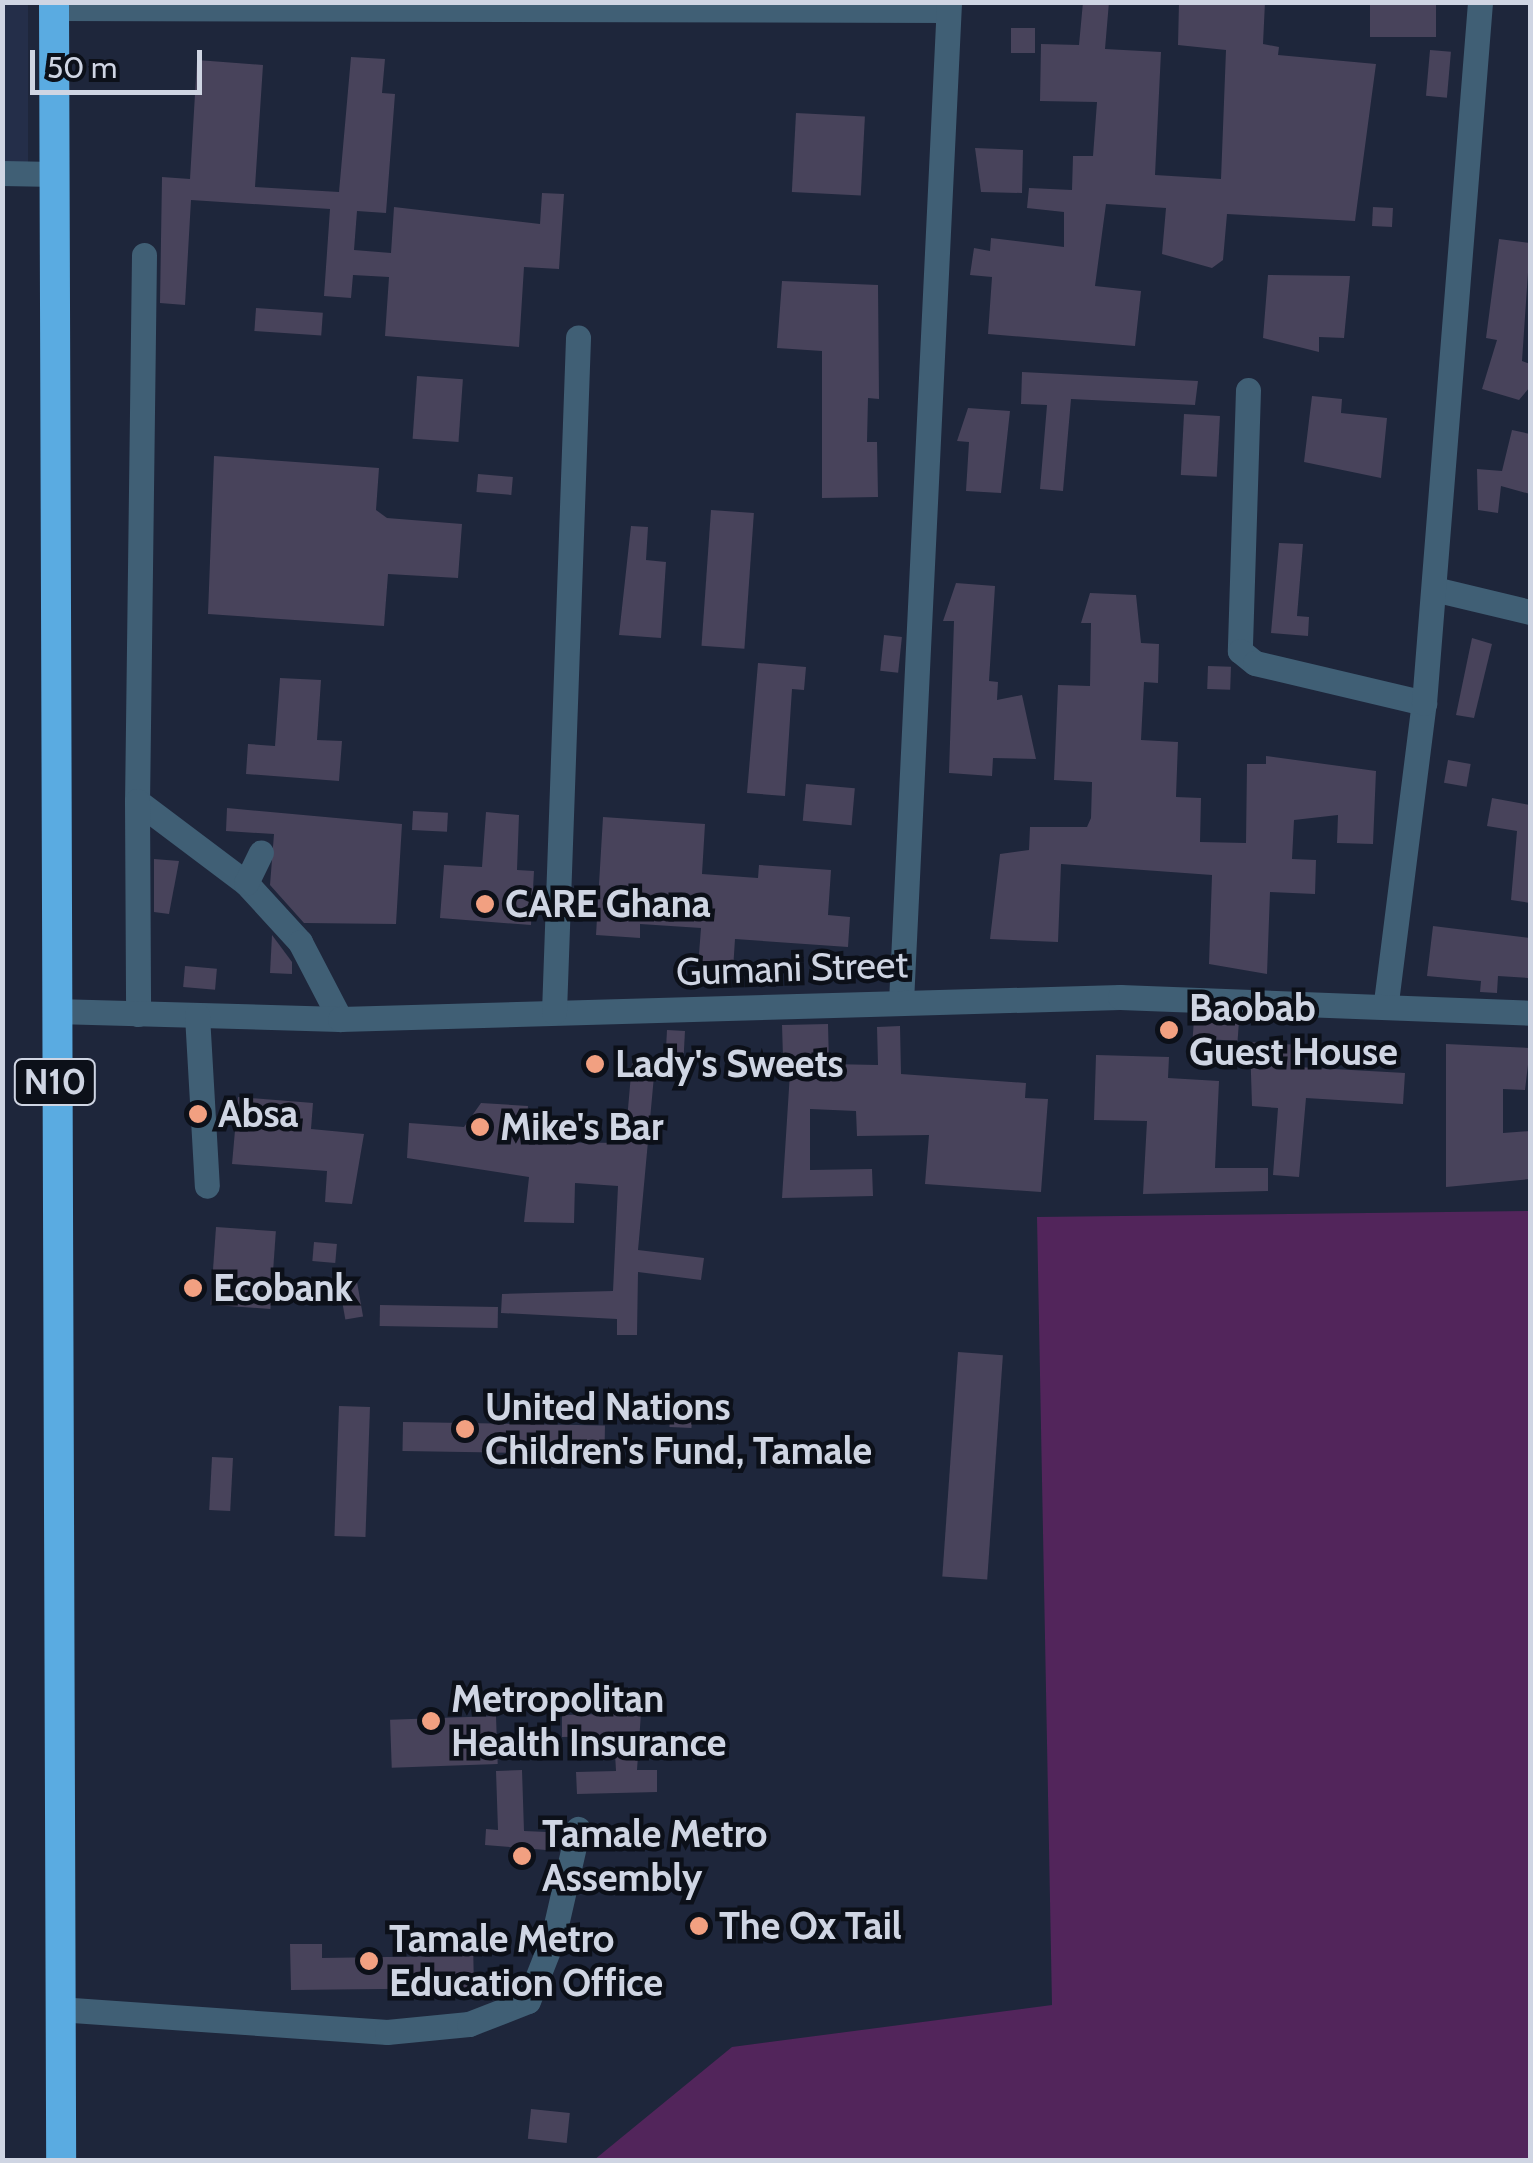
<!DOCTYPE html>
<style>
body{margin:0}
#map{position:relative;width:1533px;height:2163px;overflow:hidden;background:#1e263b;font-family:Cabin,sans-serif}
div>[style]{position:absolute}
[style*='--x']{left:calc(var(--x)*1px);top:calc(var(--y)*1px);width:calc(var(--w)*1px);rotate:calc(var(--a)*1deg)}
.built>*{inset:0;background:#242e49;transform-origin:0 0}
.green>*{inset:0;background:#52255b}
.building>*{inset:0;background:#48435b;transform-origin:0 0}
.minor>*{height:25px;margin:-12.5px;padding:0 12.5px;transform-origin:12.5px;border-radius:12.5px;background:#405f75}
.highway>*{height:30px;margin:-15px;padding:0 15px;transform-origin:15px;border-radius:15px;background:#5aabe1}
.dots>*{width:28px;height:28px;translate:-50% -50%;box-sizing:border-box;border:5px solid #0c1019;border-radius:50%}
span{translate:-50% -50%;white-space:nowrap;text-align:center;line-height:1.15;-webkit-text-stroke:9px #0c1019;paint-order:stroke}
.shield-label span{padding:2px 8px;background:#0c1019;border:2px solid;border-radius:8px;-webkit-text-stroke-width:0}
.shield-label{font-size:35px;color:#cfd5e3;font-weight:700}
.poi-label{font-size:38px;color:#cfd5e3;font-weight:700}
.left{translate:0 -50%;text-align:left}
.street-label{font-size:38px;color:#cfd5e3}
.frame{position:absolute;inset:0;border:5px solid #cfd5e3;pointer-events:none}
.scale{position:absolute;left:30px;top:50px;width:172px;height:45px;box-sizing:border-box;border:5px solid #cfd5e3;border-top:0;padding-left:12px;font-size:30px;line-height:35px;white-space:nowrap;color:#cfd5e3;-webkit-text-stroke:8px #0c1019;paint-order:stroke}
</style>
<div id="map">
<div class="built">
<i style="left:3px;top:3px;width:25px;height:161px"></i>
</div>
<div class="green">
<i style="clip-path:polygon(1530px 1211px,1530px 2160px,594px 2160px,732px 2047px,1052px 2005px,1037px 1217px)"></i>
</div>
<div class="building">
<i style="clip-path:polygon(1083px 2px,1109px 2px,1105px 49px,1161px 52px,1155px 175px,1221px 179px,1226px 50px,1178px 45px,1179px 2px,1265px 2px,1263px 44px,1279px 47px,1278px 55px,1376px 64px,1355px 221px,1227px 214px,1223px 260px,1212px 268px,1162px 254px,1166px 208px,1106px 204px,1095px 286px,1141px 291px,1135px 346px,988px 334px,992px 277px,970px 275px,974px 248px,990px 251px,991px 238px,1064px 247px,1064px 212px,1027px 208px,1029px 188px,1072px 190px,1073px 156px,1093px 156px,1097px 102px,1040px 101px,1041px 44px,1079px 45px)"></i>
<i style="left:1370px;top:2px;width:66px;height:35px"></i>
<i style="left:1011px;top:28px;width:24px;height:25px"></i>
<i style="left:1430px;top:50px;width:21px;height:46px;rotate:5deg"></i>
<i style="clip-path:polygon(351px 57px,385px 59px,382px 93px,395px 94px,386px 213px,357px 211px,354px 250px,391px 253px,394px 207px,540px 224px,542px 193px,564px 194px,559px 269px,524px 267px,519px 347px,385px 336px,389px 277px,353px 275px,351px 298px,324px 296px,330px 209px,191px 200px,185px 305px,160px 303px,162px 177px,190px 179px,197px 60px,263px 65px,255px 187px,339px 192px)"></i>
<i style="left:796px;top:113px;width:69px;height:79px;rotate:3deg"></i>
<i style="clip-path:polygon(975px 148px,1023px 150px,1022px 193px,981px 192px)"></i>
<i style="left:1373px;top:207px;width:20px;height:19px;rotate:3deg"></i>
<i style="clip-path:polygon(1499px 239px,1530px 243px,1522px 361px,1530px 364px,1530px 387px,1519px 400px,1482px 389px,1497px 340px,1486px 338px)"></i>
<i style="clip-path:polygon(1268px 275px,1350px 276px,1344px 338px,1319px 337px,1319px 352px,1263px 338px)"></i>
<i style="clip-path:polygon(782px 281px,878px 285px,879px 399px,868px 398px,867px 442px,877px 442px,878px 497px,822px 498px,822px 351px,777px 348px)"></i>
<i style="left:256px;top:308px;width:67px;height:23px;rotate:4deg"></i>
<i style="clip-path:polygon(1022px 372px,1198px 381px,1195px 405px,1071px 399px,1063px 491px,1040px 489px,1047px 405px,1021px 404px)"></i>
<i style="left:417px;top:376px;width:46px;height:63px;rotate:4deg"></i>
<i style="clip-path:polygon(1312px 396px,1342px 399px,1341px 413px,1387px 418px,1381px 478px,1304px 462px)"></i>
<i style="clip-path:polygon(968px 408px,1010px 411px,1001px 493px,966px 491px,969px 442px,957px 441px)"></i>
<i style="left:1184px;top:414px;width:36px;height:61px;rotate:3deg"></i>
<i style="clip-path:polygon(1512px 430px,1530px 434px,1530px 494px,1501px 486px,1498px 513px,1478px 510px,1477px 469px,1502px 471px)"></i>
<i style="clip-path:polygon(214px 456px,379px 468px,376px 510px,387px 518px,462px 524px,458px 578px,388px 574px,384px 626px,208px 614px)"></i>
<i style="left:478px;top:474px;width:35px;height:18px;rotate:5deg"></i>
<i style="left:711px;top:510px;width:43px;height:136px;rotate:4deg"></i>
<i style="clip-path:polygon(631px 526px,648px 527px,646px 560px,666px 562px,661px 638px,619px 635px)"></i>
<i style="clip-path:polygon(1279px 543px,1303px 544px,1297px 616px,1309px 617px,1308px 636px,1271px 633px)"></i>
<i style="clip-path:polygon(956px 583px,995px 586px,989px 681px,998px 682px,997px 700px,1022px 695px,1036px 759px,993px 758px,992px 776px,949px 773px,954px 621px,943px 621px)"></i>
<i style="clip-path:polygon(1090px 593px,1136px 595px,1141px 643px,1159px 644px,1158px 683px,1144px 682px,1141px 740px,1178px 742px,1176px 797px,1201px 798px,1200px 842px,1246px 843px,1247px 764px,1266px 764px,1266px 756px,1376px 771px,1373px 844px,1337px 843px,1338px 815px,1294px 820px,1292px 859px,1316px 860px,1315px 894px,1270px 892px,1267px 974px,1209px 964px,1212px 875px,1061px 864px,1058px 942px,990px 939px,1000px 854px,1029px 850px,1030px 827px,1087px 827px,1091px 818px,1092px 782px,1054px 780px,1058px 685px,1090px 686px,1091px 623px,1081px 623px)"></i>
<i style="left:884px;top:635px;width:18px;height:36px;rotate:6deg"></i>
<i style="clip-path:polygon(1472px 638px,1492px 644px,1474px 718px,1456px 715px)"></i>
<i style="clip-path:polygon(758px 663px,806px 667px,804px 690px,792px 689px,785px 796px,747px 793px)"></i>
<i style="left:1208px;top:666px;width:23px;height:23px;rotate:2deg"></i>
<i style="clip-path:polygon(280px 678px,321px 680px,317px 740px,342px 741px,339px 781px,246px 774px,248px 744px,275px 746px)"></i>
<i style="left:1448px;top:760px;width:23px;height:23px;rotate:10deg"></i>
<i style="left:806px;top:784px;width:49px;height:37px;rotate:5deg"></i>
<i style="clip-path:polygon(1492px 798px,1530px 805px,1530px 903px,1511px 900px,1517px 831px,1487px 826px)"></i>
<i style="clip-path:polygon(227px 808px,402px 824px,396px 924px,304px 923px,270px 885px,274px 834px,226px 831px)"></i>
<i style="left:413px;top:811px;width:35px;height:19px;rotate:3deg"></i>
<i style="clip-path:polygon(486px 812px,519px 815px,517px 870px,534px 871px,531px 925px,440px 918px,444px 865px,482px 867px)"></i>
<i style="clip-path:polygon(603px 817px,705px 824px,702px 874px,758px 878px,759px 865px,831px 870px,828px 915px,850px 917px,848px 947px,735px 939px,733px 970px,698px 967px,701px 928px,640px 924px,640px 938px,596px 935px)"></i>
<i style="clip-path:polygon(154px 859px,179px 861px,169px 914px,154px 912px)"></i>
<i style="clip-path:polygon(1433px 926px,1530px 938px,1528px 978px,1498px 976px,1497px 993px,1480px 992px,1481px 981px,1427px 976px)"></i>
<i style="clip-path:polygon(272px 935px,292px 962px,292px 974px,270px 973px)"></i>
<i style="left:185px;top:966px;width:32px;height:21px;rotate:5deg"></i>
<i style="left:1194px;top:1019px;width:45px;height:19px;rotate:4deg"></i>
<i style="clip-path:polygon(828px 1024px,829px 1064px,878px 1065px,877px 1027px,900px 1026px,901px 1074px,1026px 1083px,1025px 1098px,1048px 1099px,1041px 1192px,925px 1184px,929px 1135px,857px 1136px,856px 1111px,810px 1109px,810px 1170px,872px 1169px,873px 1196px,782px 1198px,791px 1057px,783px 1058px,782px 1025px)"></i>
<i style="left:667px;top:1030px;width:18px;height:22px;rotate:3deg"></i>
<i style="clip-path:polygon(1250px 1042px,1300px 1045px,1298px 1067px,1405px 1073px,1403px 1104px,1306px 1098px,1299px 1177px,1273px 1175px,1278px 1108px,1252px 1106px)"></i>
<i style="clip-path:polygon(1446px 1044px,1530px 1048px,1525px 1090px,1503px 1089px,1503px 1133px,1530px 1131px,1530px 1179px,1446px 1187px)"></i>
<i style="clip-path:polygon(1096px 1055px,1169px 1057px,1168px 1078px,1219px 1081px,1215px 1168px,1268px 1168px,1268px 1191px,1143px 1194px,1147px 1121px,1094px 1120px)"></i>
<i style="clip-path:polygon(632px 1063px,655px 1065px,638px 1250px,704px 1258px,701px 1280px,638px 1272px,637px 1335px,617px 1335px,617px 1319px,501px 1313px,502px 1294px,613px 1291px,618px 1186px,575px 1183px,574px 1223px,524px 1222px,529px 1177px,407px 1158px,409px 1123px,464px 1127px,481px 1103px,528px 1106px,525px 1142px,625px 1143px)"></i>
<i style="clip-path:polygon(238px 1097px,313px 1103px,311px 1129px,364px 1134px,352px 1204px,325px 1202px,327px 1171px,232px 1164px)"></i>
<i style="left:216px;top:1227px;width:60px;height:78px;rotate:4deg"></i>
<i style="left:314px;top:1242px;width:23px;height:19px;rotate:5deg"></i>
<i style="left:357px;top:1282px;width:35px;height:18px;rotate:80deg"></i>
<i style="left:380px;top:1305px;width:118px;height:21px;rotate:1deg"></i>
<i style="left:958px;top:1352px;width:45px;height:225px;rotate:4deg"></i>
<i style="left:671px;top:1398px;width:22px;height:29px;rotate:3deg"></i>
<i style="left:339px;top:1406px;width:31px;height:130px;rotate:2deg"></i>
<i style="left:403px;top:1422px;width:202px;height:29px;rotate:1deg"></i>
<i style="left:212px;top:1457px;width:21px;height:53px;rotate:3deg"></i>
<i style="clip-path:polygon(641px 1713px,637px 1770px,657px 1770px,657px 1792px,577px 1794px,576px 1772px,616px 1771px,614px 1736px,562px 1737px,562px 1715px)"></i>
<i style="left:496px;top:1716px;width:48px;height:106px;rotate:88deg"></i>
<i style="clip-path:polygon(522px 1770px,524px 1831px,547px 1832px,546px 1850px,485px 1845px,486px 1829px,498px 1830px,496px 1771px)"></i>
<i style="clip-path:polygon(453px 1942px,473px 1942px,474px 1988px,291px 1990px,290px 1944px,322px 1944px,322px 1958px,454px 1956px)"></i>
<i style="left:531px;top:2109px;width:39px;height:30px;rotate:6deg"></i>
</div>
<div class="minor">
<i style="--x:54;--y:8;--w:894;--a:0.13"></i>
<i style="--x:2;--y:173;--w:53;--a:1.1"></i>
<i style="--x:144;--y:255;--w:546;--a:90.73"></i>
<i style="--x:137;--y:801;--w:136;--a:37"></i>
<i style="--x:246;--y:883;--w:80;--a:47.5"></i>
<i style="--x:300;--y:942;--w:87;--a:62.5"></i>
<i style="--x:1248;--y:390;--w:261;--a:91.8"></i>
<i style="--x:1240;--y:651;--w:19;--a:39"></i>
<i style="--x:1255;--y:663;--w:174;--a:13.3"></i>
<i style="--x:1434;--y:589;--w:99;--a:13.5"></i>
<i style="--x:137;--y:801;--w:213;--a:89.7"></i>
<i style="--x:246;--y:883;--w:34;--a:-64"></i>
<i style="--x:901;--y:1002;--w:1001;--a:-87.25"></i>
<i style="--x:1386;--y:1002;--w:301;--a:-82.8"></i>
<i style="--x:1424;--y:703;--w:703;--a:-85.43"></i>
<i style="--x:55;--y:1011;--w:285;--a:1.6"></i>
<i style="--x:340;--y:1019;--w:780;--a:-1.62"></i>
<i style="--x:1120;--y:997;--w:410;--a:2.2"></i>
<i style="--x:554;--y:1012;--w:675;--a:-87.96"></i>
<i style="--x:197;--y:1015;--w:171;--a:86.7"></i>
<i style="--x:58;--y:2009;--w:330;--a:4"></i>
<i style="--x:387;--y:2032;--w:82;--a:-5.6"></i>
<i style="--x:469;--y:2024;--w:63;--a:-21.3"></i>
<i style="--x:528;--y:2001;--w:68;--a:-68.4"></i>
<i style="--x:553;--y:1938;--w:112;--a:-77.1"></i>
</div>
<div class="highway">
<i style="--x:54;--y:2;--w:2158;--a:89.81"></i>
</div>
<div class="dots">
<i style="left:485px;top:904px;background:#f2a081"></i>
<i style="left:1169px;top:1030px;background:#f2a081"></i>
<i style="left:595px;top:1064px;background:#f2a081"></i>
<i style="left:198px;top:1114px;background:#f2a081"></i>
<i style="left:480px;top:1127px;background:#f2a081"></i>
<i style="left:193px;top:1288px;background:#f2a081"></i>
<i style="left:465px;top:1429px;background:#f2a081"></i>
<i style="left:431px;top:1721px;background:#f2a081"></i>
<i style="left:522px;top:1856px;background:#f2a081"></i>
<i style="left:699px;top:1926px;background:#f2a081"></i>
<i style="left:369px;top:1961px;background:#f2a081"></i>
</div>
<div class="shield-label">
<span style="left:55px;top:1082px">N10</span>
</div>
<div class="poi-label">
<span class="left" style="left:505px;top:904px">CARE Ghana</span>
<span class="left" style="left:1189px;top:1030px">Baobab<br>Guest House</span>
<span class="left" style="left:615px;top:1064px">Lady's Sweets</span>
<span class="left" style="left:218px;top:1114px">Absa</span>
<span class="left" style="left:500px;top:1127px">Mike's Bar</span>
<span class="left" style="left:213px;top:1288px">Ecobank</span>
<span class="left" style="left:485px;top:1429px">United Nations<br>Children's Fund, Tamale</span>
<span class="left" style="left:451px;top:1721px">Metropolitan<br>Health Insurance</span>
<span class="left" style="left:542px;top:1856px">Tamale Metro<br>Assembly</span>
<span class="left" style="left:719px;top:1926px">The Ox Tail</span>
<span class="left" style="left:389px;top:1961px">Tamale Metro<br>Education Office</span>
</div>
<div class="street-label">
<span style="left:792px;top:968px;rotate:-2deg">Gumani Street</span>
</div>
<div class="frame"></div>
<div class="scale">50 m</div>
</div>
